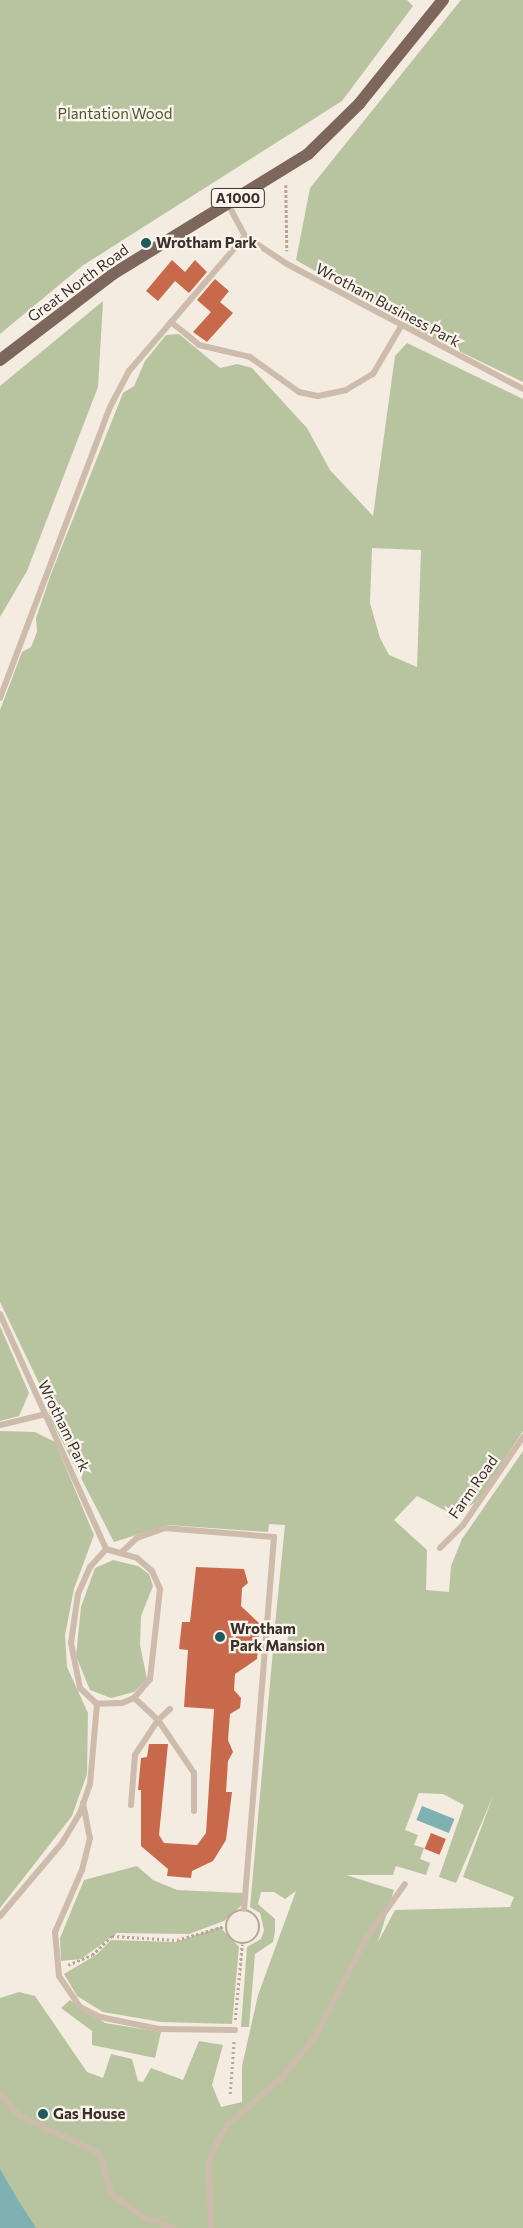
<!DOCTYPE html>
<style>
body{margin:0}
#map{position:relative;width:523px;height:2228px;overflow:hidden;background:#f4ebe1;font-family:Commissioner,sans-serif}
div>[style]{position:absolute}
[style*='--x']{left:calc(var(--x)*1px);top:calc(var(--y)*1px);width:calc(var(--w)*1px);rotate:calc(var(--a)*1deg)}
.green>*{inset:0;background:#b8c4a0}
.water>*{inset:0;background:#7fb0b2;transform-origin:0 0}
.building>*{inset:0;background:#c8694b;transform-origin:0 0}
.path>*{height:2.5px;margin-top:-1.25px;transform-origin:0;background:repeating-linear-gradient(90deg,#b9a596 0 2.5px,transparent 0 5px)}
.path>.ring{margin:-1.25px;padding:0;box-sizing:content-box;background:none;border:2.5px solid #b9a596;border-radius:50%}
.service>*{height:6px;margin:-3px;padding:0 3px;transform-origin:3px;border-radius:3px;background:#cdbbac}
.primary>*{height:12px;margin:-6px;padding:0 6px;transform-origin:6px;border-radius:6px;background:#7d675c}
.dots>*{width:14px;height:14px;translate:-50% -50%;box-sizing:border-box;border:2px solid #fbf5ee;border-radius:50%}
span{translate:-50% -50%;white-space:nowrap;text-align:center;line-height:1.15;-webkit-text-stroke:4.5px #fbf5ee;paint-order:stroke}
.shield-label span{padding:1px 4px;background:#fbf5ee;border:1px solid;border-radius:4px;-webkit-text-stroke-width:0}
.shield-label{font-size:14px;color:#3b302b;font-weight:700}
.park-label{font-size:15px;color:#4a5a2e}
.poi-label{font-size:15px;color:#3b302b;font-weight:700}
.left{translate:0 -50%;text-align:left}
.street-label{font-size:15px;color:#3b302b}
</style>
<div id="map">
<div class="green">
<i style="clip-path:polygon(0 0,407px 0,413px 6px,342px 101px,82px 266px,0 334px)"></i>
<i style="clip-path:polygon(461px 0,523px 0,523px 382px,428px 336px,296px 260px,310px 188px)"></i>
<i style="clip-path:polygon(103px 301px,98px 387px,27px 571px,0 617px,0 386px)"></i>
<i style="clip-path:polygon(evenodd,179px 334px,220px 368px,237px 364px,252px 368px,307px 428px,330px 470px,373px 516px,395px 356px,407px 343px,523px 399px,523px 1431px,477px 1501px,464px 1510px,452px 1514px,417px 1496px,394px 1520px,427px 1550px,426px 1590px,449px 1592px,451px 1566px,462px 1539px,523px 1451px,523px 2228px,0 2228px,0 1998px,19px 1992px,35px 1996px,87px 2072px,103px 2078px,111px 2054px,132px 2059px,138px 2081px,143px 2082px,151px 2068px,183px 2080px,199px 2041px,223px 2045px,212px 2085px,221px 2107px,242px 2102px,242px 2066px,258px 1995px,296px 1891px,285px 1899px,274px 1892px,261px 1892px,258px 1904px,275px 1919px,275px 1931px,273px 1942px,255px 1954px,249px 2027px,241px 2027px,247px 1947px,261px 1939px,264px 1930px,260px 1913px,250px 1907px,273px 1650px,286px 1652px,288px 1636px,274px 1635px,285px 1525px,269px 1524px,268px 1532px,168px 1525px,114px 1542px,49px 1416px,49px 1404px,0 1302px,0 710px,22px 652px,31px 647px,37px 632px,36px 618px,51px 574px,123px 393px,134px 386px,145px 361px,166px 335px,179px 334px,372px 548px,421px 550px,417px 667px,389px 655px,380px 638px,370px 603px,372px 548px,179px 334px,419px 1793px,443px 1794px,464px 1805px,439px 1877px,456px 1883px,493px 1796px,463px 1877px,514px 1897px,510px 1907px,395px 1910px,378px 1942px,394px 1890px,346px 1875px,393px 1875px,396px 1866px,426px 1875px,430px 1863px,420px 1859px,424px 1848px,414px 1845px,418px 1835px,405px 1830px,419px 1793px)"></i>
<i style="clip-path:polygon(0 1326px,29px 1393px,19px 1416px,0 1421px)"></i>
<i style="clip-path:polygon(0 1431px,35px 1432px,55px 1442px,94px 1535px,74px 1589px,65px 1635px,67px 1667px,88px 1713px,87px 1774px,72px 1816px,0 1908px)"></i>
<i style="clip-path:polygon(113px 1560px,138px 1566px,149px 1574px,153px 1586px,141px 1616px,140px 1645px,147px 1679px,134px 1692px,111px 1698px,90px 1690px,76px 1656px,81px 1607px,95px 1568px)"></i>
<i style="clip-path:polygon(137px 1866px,153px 1880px,177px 1890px,243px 1893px,242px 1905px,224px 1921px,189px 1934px,117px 1933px,81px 1959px,61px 1961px,60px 1938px,84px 1880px)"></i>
<i style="clip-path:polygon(220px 1927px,239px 1947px,232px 2024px,161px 2022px,103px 2012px,77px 1996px,64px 1974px,96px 1955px,111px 1940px,175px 1942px)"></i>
<i style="clip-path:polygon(70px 2000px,105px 2023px,161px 2032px,155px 2058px,92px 2045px,92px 2031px,61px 2008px)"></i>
</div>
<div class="water">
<i style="left:422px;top:1806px;width:35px;height:15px;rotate:22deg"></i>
<i style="clip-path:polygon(0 2169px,18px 2200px,36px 2228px,0 2228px)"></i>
</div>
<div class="building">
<i style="clip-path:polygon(172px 260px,185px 272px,195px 260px,207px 272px,189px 293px,175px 281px,158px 301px,146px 291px)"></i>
<i style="clip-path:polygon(215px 279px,229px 291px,220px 302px,233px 313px,207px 342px,193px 332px,211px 312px,197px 300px)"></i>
<i style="clip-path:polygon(196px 1567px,244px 1569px,248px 1583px,242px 1588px,241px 1606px,260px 1624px,257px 1659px,235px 1674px,234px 1690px,241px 1698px,240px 1708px,230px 1714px,228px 1740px,233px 1752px,228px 1761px,226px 1792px,232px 1792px,226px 1840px,213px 1861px,192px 1871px,191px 1878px,167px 1876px,168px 1869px,141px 1846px,141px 1790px,138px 1790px,141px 1758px,147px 1757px,149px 1744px,168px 1744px,159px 1835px,164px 1843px,197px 1845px,206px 1833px,214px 1709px,184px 1707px,188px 1650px,179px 1649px,182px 1622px,190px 1622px)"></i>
<i style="left:431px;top:1833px;width:16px;height:17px;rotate:22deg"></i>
</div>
<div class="path">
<i style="--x:286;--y:185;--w:66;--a:89.1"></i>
<i class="ring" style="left:226px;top:1910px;width:31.5px;height:31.5px"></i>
<i style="--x:68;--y:1965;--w:26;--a:-23"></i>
<i style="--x:92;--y:1955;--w:28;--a:-44"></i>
<i style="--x:112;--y:1936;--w:65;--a:3.5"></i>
<i style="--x:177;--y:1940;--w:50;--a:-16.3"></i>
<i style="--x:235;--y:2020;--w:76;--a:-84.7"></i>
<i style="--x:230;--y:2094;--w:54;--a:-85.8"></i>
</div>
<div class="service">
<i style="--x:228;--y:204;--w:36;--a:62"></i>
<i style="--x:245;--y:236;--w:50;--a:33.7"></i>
<i style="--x:287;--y:264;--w:267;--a:27.9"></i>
<i style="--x:171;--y:322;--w:36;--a:39"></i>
<i style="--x:199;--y:345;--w:52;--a:13.2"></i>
<i style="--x:250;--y:357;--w:60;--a:35.5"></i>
<i style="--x:299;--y:392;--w:19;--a:12"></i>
<i style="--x:318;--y:396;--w:29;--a:-12"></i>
<i style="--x:346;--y:390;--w:31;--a:-31"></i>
<i style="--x:373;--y:374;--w:53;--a:-59.6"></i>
<i style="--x:0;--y:698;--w:311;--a:-69.3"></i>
<i style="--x:110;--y:407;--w:41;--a:-62.2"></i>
<i style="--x:129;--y:371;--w:178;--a:-49.3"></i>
<i style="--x:0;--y:1314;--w:258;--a:65.7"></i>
<i style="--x:106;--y:1549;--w:32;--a:16"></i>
<i style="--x:137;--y:1558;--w:20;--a:41"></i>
<i style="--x:152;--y:1571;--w:20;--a:66"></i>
<i style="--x:160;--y:1589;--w:91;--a:96.3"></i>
<i style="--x:150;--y:1679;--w:25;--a:130"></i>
<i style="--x:134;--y:1698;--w:13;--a:157"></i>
<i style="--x:122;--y:1703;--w:25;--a:178"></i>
<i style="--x:97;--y:1704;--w:80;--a:95"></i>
<i style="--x:90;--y:1784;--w:31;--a:109"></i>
<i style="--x:80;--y:1813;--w:35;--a:121"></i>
<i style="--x:62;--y:1843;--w:96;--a:130.3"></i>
<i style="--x:0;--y:1425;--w:43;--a:-13.4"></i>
<i style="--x:440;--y:1548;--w:33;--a:-45"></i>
<i style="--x:463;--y:1525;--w:107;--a:-55.7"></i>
<i style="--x:123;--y:1551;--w:19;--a:-43"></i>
<i style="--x:137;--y:1538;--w:29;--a:-20"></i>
<i style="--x:164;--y:1528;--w:110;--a:4.7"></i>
<i style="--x:274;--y:1537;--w:373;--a:94.6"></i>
<i style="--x:97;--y:1704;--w:23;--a:-137"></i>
<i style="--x:80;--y:1688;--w:46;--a:-101.3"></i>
<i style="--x:71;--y:1643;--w:49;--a:-81.9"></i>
<i style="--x:78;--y:1594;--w:30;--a:-66"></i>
<i style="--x:90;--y:1567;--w:24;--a:-48"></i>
<i style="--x:170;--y:1709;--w:16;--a:137"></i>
<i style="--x:158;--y:1720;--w:64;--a:55.8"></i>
<i style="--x:194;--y:1773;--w:38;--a:90"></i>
<i style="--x:83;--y:1803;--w:36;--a:79"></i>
<i style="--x:90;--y:1838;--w:33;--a:104"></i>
<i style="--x:82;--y:1870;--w:68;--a:113.5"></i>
<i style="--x:55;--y:1932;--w:44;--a:84.8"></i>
<i style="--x:59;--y:1976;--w:37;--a:56"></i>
<i style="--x:80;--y:2007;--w:22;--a:27"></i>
<i style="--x:100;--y:2017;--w:60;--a:11.5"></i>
<i style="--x:159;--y:2029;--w:76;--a:0.8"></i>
<i style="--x:131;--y:1805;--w:50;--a:-85.4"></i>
<i style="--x:135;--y:1755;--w:42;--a:-56.7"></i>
<i style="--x:158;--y:1720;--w:33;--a:-137"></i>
<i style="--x:0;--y:2094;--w:30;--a:48"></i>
<i style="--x:20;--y:2116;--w:87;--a:25.1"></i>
<i style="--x:99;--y:2153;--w:43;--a:72.4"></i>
<i style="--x:112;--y:2194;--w:39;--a:37"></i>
<i style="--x:143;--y:2217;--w:33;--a:20"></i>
<i style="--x:211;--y:2228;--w:66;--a:-91.7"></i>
<i style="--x:209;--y:2162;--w:17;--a:-69"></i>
<i style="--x:215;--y:2146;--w:24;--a:-60"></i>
<i style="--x:227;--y:2125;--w:74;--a:-40.6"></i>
<i style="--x:283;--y:2077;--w:51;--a:-51.3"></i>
<i style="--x:315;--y:2037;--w:113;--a:-62.5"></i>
<i style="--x:367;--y:1937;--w:65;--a:-54.4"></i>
</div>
<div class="primary">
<i style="--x:0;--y:360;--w:142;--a:-37.3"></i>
<i style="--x:113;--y:274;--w:229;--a:-31.6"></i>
<i style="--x:308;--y:154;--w:71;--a:-44.4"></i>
<i style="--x:359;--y:104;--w:134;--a:-51.1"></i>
</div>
<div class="dots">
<i style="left:146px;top:243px;background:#1f5a5e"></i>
<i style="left:220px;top:1637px;background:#1f5a5e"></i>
<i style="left:43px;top:2114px;background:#1f5a5e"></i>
</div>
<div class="shield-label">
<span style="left:238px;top:198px">A1000</span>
</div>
<div class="park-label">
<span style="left:115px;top:114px">Plantation Wood</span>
</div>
<div class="poi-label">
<span class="left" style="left:156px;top:243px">Wrotham Park</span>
<span class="left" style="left:230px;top:1637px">Wrotham<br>Park Mansion</span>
<span class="left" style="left:53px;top:2114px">Gas House</span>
</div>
<div class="street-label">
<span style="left:78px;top:283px;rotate:-36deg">Great North Road</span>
<span style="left:388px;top:305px;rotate:28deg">Wrotham Business Park</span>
<span style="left:64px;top:1426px;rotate:64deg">Wrotham Park</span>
<span style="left:473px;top:1487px;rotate:-55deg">Farm Road</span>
</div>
</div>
